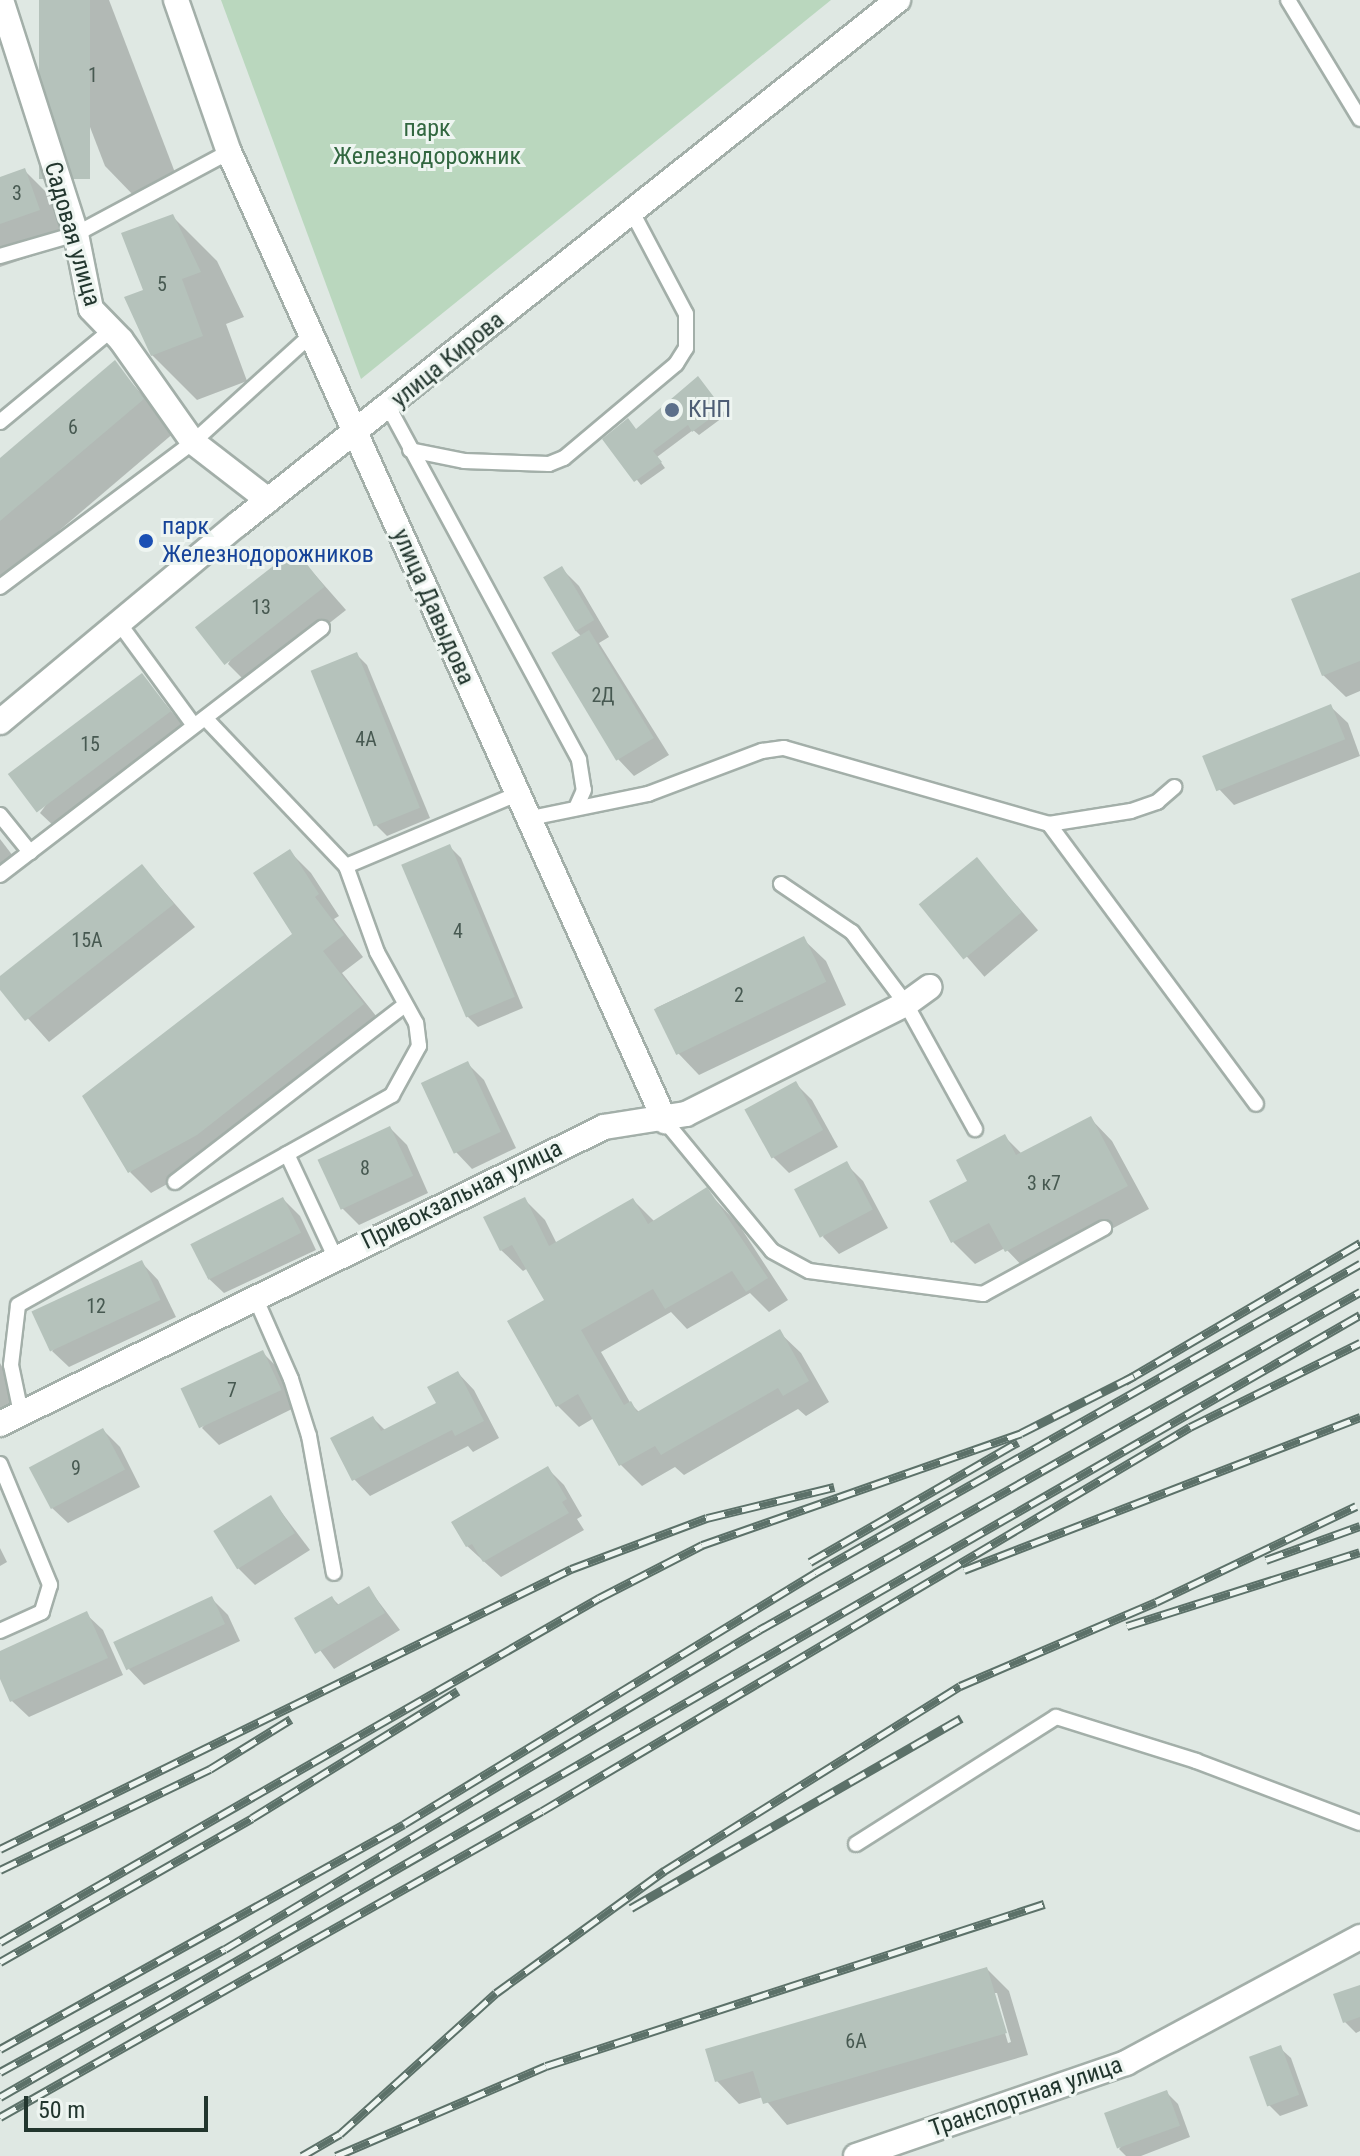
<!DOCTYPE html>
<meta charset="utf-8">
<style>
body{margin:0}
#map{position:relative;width:1360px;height:2156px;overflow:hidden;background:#dfe8e3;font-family:"Roboto Condensed",sans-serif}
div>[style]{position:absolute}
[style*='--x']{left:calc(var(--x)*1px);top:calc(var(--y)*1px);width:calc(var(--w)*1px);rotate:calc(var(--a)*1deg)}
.green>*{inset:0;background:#bad7be}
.shadow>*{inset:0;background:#0003;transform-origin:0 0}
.building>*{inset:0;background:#b5c2bb;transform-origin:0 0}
.roads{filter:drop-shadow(2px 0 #a3afa9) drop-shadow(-2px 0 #a3afa9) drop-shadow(0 2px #a3afa9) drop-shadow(0 -2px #a3afa9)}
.lane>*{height:14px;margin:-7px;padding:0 7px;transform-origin:7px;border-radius:7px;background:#fff}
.street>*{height:24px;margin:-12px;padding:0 12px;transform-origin:12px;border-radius:12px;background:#fff}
.secondary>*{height:24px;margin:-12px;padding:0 12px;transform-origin:12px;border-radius:12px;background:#fff}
.rail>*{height:9px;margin-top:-4.5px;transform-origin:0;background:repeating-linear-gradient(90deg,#eef5f1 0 18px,#5c7169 0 36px);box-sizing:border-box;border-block:2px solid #5c7169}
.dots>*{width:22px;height:22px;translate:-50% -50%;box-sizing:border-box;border:4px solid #eef5f1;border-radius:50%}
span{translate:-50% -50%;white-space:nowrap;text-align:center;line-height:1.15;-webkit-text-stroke:6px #eef5f1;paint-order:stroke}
.number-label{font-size:20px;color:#475951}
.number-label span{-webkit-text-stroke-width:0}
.park-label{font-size:24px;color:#326740}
.street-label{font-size:24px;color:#22362e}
.service-label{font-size:24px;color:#4e5e75}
.left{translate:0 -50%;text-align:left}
.transit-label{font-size:24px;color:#164399}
.scale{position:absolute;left:24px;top:2096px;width:184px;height:36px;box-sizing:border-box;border:4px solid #22362e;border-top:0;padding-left:10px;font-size:24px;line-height:28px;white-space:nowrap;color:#22362e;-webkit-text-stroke:6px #eef5f1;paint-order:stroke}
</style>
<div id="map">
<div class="green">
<i style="clip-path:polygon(221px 0,831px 0,361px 379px)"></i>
</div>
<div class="shadow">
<i style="clip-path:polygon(41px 0,109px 0,179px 183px,137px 199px,105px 166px)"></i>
<i style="clip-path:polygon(24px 170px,57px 203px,71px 243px,0 267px,0 179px)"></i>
<i style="clip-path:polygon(172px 216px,217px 261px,244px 317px,226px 324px,247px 381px,197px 400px,152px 355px,145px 291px)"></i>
<i style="clip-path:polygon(114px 363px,175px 432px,0 581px,0 460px)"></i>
<i style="clip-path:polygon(702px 383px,726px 415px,699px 435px,693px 430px,657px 457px,665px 468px,641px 485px,605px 439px,637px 431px)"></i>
<i style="clip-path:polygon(295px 552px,346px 610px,250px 686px,228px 664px)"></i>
<i style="clip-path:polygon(562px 569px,579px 586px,609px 637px,599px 643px,669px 755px,634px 776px,618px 759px,554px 653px,582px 637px,576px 631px)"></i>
<i style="clip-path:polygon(1360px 574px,1360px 691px,1346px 697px,1323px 675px)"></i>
<i style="clip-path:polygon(356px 654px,367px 665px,430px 818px,387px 836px,376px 825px)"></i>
<i style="clip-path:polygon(142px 676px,186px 729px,57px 829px,40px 813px)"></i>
<i style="clip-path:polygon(1331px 707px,1348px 723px,1360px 756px,1234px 805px,1218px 788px)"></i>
<i style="clip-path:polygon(0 839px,13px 856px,0 866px)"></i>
<i style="clip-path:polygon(450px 847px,461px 858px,523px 1008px,478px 1027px,467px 1016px)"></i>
<i style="clip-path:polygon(290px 852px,311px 873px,339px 916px,334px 919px,363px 957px,342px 973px,384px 1026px,218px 1156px,151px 1193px,130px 1172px,295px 935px)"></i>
<i style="left:977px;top:860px;width:93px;height:71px;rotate:49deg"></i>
<i style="clip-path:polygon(142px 866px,195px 927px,49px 1042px,0 987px,0 979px)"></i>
<i style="clip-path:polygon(803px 939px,826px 961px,846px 1005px,699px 1075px,677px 1052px,656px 1008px)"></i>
<i style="clip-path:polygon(468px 1064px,484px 1080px,516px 1148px,472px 1169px,456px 1152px)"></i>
<i style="clip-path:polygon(796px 1084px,812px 1100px,838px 1147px,789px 1173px,773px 1157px)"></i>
<i style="clip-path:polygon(1090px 1118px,1112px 1141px,1149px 1209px,1029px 1273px,1005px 1248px,975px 1264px,953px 1242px,970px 1182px,1005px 1137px,1022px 1154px)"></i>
<i style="clip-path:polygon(390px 1128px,407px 1145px,428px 1193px,359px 1225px,342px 1208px,320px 1160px)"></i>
<i style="clip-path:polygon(846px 1164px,863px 1181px,888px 1228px,839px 1254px,823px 1237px)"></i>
<i style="clip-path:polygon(706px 1190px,739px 1225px,788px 1300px,769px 1312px,750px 1293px,687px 1329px,671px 1312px,601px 1352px,631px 1404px,639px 1412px,779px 1332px,801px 1353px,829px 1402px,806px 1416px,798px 1409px,684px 1475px,675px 1467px,642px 1486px,621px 1465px,594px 1418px,579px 1427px,558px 1406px,547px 1301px,528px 1268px,523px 1271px,501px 1250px,524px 1199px,545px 1220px,557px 1244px,633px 1200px,655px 1222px)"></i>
<i style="clip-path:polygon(283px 1199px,300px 1216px,316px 1250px,224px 1293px,207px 1277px)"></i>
<i style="clip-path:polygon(142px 1263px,158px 1280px,176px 1317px,69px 1367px,52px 1351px)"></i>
<i style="clip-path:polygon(263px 1353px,279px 1369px,298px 1406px,219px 1445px,202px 1428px)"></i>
<i style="clip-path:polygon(0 1363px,28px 1413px,0 1427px)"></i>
<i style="clip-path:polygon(458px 1373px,474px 1390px,499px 1438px,473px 1452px,468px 1446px,370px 1496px,354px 1479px,373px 1418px,386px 1431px,438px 1404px)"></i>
<i style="clip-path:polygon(103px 1430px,120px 1447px,140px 1487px,68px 1523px,51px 1507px)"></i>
<i style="clip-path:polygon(548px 1469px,564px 1485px,582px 1516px,577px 1519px,584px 1530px,501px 1577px,467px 1546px)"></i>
<i style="clip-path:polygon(270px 1497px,310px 1550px,255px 1585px,238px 1568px)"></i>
<i style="clip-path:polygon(0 1548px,7px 1562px,0 1566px)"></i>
<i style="clip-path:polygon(369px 1589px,400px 1630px,334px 1669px,297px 1619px,332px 1598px,340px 1606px)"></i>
<i style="clip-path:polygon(212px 1599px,228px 1615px,240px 1641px,144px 1685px,128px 1668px)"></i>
<i style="clip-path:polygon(86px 1614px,103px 1630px,123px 1675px,29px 1717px,12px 1701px,0 1674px,0 1653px)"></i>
<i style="clip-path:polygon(evenodd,987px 1969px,1009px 1991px,1028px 2055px,787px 2125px,763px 2097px,739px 2104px,717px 2081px,987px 1969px,993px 1993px,997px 1993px,1011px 2042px,1008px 2043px,993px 1993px)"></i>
<i style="clip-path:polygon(1360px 1986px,1360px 2031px,1356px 2033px,1345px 2022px)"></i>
<i style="clip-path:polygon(1280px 2048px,1291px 2058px,1308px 2106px,1280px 2116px,1269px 2105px)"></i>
<i style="clip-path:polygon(1167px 2093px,1178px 2104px,1190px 2137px,1141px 2156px,1126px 2156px,1119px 2149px)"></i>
</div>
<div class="building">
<i style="left:39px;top:0;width:51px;height:179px"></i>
<i style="clip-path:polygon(25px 168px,40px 210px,0 224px,0 177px)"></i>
<i style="clip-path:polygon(173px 214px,201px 272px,182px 279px,203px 336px,151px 356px,124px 297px,143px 290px,121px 233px)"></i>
<i style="clip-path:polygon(115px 360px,144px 399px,0 521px,0 458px)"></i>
<i style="clip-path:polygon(698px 376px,723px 409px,692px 432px,688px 425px,653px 451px,662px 462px,634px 482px,602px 439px,628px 418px,636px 429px)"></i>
<i style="left:295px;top:549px;width:48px;height:127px;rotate:52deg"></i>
<i style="left:562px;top:566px;width:63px;height:22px;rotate:59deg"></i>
<i style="clip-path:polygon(1360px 572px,1360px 661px,1322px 676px,1291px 599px)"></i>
<i style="left:589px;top:630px;width:126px;height:44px;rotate:59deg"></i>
<i style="left:357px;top:652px;width:168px;height:50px;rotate:68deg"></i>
<i style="left:142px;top:673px;width:48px;height:168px;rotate:53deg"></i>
<i style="left:1331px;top:704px;width:38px;height:139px;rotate:68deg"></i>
<i style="left:450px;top:844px;width:166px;height:53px;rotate:67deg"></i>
<i style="clip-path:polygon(290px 849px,319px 894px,315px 897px,344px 935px,323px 951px,364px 1004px,197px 1135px,128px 1173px,82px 1096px,292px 934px,253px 873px)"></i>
<i style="left:977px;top:857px;width:71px;height:75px;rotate:51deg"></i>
<i style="clip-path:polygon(142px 864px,174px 904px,25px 1021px,0 990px,0 976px)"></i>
<i style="left:804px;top:936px;width:51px;height:167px;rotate:64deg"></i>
<i style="left:468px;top:1061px;width:78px;height:52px;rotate:65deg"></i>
<i style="left:796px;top:1081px;width:56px;height:59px;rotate:61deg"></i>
<i style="clip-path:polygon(1091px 1116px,1128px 1186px,1005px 1252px,989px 1223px,951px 1243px,929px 1201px,967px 1181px,956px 1160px,1005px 1134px,1016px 1155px)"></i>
<i style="left:390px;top:1126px;width:55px;height:80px;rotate:65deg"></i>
<i style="left:847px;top:1161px;width:55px;height:60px;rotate:62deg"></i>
<i style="clip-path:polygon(707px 1187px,768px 1278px,746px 1292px,732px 1271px,665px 1309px,653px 1289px,581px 1330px,624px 1405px,631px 1401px,637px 1412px,780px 1329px,809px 1381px,783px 1396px,778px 1388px,661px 1455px,655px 1446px,619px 1466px,578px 1394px,556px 1407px,507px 1321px,544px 1300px,512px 1245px,500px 1251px,483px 1217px,525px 1197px,549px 1246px,633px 1198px,648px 1224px)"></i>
<i style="left:283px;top:1197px;width:40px;height:104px;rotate:63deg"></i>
<i style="left:142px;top:1260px;width:44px;height:122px;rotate:65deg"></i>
<i style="left:263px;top:1350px;width:44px;height:91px;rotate:65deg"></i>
<i style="clip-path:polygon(458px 1371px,484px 1421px,455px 1436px,452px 1430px,352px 1481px,330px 1438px,373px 1416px,381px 1431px,436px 1403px,427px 1387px)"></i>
<i style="left:103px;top:1428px;width:47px;height:84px;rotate:62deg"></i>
<i style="clip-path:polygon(548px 1466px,567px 1499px,562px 1502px,569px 1513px,483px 1562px,472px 1544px,466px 1547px,451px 1522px)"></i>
<i style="left:271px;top:1495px;width:45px;height:68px;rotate:58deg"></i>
<i style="clip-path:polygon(369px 1586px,385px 1613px,315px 1654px,294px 1618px,332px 1596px,337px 1605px)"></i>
<i style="left:212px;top:1596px;width:31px;height:109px;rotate:65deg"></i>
<i style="clip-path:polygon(87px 1611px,108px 1658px,10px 1702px,0 1679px,0 1651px)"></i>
<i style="clip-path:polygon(987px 1967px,1007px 2033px,763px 2104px,753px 2071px,715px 2082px,705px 2049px)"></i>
<i style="clip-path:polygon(1360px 1985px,1360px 2017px,1343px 2023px,1333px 1994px)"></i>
<i style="left:1281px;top:2045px;width:53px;height:34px;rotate:70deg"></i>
<i style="left:1167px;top:2090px;width:38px;height:67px;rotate:70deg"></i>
</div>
<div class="roads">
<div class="lane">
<i style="--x:1288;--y:0;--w:139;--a:58.8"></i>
<i style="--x:0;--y:256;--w:79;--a:-16.1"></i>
<i style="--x:76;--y:234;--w:174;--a:-28.2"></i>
<i style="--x:389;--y:408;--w:400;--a:61.6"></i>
<i style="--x:579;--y:760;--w:30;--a:81"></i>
<i style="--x:584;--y:790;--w:20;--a:114"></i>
<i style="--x:0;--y:422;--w:143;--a:-39.6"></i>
<i style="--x:410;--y:450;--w:55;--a:11.5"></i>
<i style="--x:464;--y:461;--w:85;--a:2"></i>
<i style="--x:549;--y:464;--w:16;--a:-22"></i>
<i style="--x:564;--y:458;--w:146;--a:-40"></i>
<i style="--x:676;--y:364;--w:19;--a:-58"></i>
<i style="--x:686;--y:348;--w:34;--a:-90"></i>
<i style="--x:686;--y:314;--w:115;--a:-117.9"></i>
<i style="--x:0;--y:587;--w:241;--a:-36.9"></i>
<i style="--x:193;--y:442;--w:161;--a:-42.2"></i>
<i style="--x:119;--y:623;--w:125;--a:53.8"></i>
<i style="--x:0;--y:815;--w:48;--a:51"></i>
<i style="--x:526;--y:819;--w:125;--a:-11.6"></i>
<i style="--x:648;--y:794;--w:122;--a:-20.7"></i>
<i style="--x:762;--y:751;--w:22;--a:-8"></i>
<i style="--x:784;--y:748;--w:276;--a:16"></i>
<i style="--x:1049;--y:824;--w:83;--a:-9"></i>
<i style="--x:1131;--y:811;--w:28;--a:-19"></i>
<i style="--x:1157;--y:802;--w:23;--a:-41"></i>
<i style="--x:1049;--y:824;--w:348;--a:53.5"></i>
<i style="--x:346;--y:866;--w:183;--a:-22.8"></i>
<i style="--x:0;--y:875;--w:406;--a:-37.5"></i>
<i style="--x:781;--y:884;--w:86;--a:34.1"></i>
<i style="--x:852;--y:932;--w:90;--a:53.1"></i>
<i style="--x:906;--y:1004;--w:143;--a:61.1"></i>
<i style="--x:665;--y:1121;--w:168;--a:50.5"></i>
<i style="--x:772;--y:1251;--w:42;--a:28.4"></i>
<i style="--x:809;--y:1271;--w:176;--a:7.5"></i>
<i style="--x:983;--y:1294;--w:138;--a:-28.6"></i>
<i style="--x:287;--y:1154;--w:114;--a:65"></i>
<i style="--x:175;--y:1182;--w:290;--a:-37.6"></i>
<i style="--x:255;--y:1297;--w:90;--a:66.3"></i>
<i style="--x:291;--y:1379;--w:60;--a:72.5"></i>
<i style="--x:309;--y:1436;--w:139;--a:79.7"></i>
<i style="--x:21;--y:1413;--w:49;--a:-101.8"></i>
<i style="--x:11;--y:1365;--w:60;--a:-83.3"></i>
<i style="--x:18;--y:1305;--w:429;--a:-29.3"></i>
<i style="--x:392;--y:1095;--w:56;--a:-61.1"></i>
<i style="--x:419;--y:1046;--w:23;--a:-97"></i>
<i style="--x:416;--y:1023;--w:81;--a:-118.8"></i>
<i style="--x:377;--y:952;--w:91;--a:-109.8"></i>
<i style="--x:346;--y:866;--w:204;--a:-133.6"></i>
<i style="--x:0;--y:1464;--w:131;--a:67.5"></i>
<i style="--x:50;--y:1585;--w:28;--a:107"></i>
<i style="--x:42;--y:1612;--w:46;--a:155.7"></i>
<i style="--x:856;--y:1844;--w:237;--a:-32.4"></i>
<i style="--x:1056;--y:1717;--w:147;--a:17.4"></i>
<i style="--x:1196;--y:1761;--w:175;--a:20.7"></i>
</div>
<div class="street">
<i style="--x:1;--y:0;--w:246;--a:72.2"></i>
<i style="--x:76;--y:234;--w:76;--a:78.7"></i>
<i style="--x:91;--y:309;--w:43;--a:45.9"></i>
<i style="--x:121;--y:340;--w:125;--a:54.8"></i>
<i style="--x:193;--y:442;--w:95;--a:37.7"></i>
<i style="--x:176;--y:0;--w:161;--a:70.8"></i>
<i style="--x:229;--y:152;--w:1063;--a:65.77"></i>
<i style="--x:0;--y:1424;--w:673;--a:-26.18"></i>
<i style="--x:604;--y:1127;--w:83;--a:-9"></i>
<i style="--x:686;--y:1114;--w:246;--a:-26.6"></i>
<i style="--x:906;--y:1004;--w:29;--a:-36"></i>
<i style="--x:856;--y:2156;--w:286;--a:-19"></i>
<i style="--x:1126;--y:2063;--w:266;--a:-28.3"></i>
</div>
<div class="secondary">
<i style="--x:0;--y:722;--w:310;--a:-39.8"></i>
<i style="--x:238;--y:524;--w:843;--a:-38.45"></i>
</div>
</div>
<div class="rail">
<i style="--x:1125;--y:1381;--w:273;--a:-30.4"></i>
<i style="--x:1266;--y:1560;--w:100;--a:-19.9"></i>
<i style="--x:810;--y:1562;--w:240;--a:-30"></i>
<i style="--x:964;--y:1570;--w:425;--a:-21.1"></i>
<i style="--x:1127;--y:1626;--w:244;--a:-17.6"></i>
<i style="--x:0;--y:1849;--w:636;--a:-26.12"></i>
<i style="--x:571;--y:1569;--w:145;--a:-20.6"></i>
<i style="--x:707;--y:1518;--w:131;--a:-13.7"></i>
<i style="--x:0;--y:1870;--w:233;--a:-25.7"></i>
<i style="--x:210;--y:1769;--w:95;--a:-31.7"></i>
<i style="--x:631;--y:1908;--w:381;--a:-29.9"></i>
<i style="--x:0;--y:1942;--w:691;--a:-29.87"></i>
<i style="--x:599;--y:1598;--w:116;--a:-27.2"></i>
<i style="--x:702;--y:1545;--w:338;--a:-19.3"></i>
<i style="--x:1021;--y:1433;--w:127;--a:-26.8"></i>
<i style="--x:0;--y:1962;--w:290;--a:-29.7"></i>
<i style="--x:252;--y:1818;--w:242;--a:-31.7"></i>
<i style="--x:0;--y:2049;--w:462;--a:-29.1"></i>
<i style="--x:404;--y:1824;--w:482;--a:-31.4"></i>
<i style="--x:815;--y:1573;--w:627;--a:-29.55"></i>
<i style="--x:0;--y:2072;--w:256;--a:-28.7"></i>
<i style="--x:225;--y:1949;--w:622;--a:-30.85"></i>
<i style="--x:759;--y:1630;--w:690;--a:-29.35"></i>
<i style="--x:0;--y:2097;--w:1569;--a:-29.9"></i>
<i style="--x:0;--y:2117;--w:622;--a:-29.45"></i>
<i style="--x:542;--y:1811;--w:753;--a:-30.65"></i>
<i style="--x:1190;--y:1427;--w:190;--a:-26.3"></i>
<i style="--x:302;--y:2156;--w:44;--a:-30.1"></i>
<i style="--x:340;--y:2134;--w:210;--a:-42.1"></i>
<i style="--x:496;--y:1993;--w:208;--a:-36"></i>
<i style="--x:664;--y:1871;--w:349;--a:-32"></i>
<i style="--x:960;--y:1686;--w:213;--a:-23.2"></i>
<i style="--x:1156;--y:1602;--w:222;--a:-25.6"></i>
<i style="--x:336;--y:2156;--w:228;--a:-23.2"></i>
<i style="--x:546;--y:2066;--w:524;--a:-18.02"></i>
</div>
<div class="dots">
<i style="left:672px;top:410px;background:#5c6f8a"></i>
<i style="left:146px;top:541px;background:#1a4fb4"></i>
</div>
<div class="number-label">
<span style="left:93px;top:75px">1</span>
<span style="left:17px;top:193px">3</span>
<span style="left:162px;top:284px">5</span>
<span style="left:73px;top:427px">6</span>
<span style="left:261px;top:607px">13</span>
<span style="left:603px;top:695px">2Д</span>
<span style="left:366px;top:739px">4А</span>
<span style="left:90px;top:744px">15</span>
<span style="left:458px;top:931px">4</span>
<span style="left:87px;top:940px">15А</span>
<span style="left:739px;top:995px">2</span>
<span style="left:365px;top:1168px">8</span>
<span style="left:1044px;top:1183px">3 к7</span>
<span style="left:96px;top:1306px">12</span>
<span style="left:232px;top:1390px">7</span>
<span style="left:76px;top:1468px">9</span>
<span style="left:856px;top:2041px">6А</span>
</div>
<div class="park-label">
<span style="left:427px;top:143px">парк<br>Железнодорожник</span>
</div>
<div class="street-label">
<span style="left:72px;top:234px;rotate:74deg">Садовая улица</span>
<span style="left:448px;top:360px;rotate:-39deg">улица Кирова</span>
<span style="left:433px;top:607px;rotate:66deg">улица Давыдова</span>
<span style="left:462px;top:1195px;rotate:-26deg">Привокзальная улица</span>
<span style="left:1026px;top:2097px;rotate:-19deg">Транспортная улица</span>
</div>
<div class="service-label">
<span class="left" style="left:688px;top:410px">КНП</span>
</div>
<div class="transit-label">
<span class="left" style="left:162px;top:541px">парк<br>Железнодорожников</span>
</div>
<div class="scale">50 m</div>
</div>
